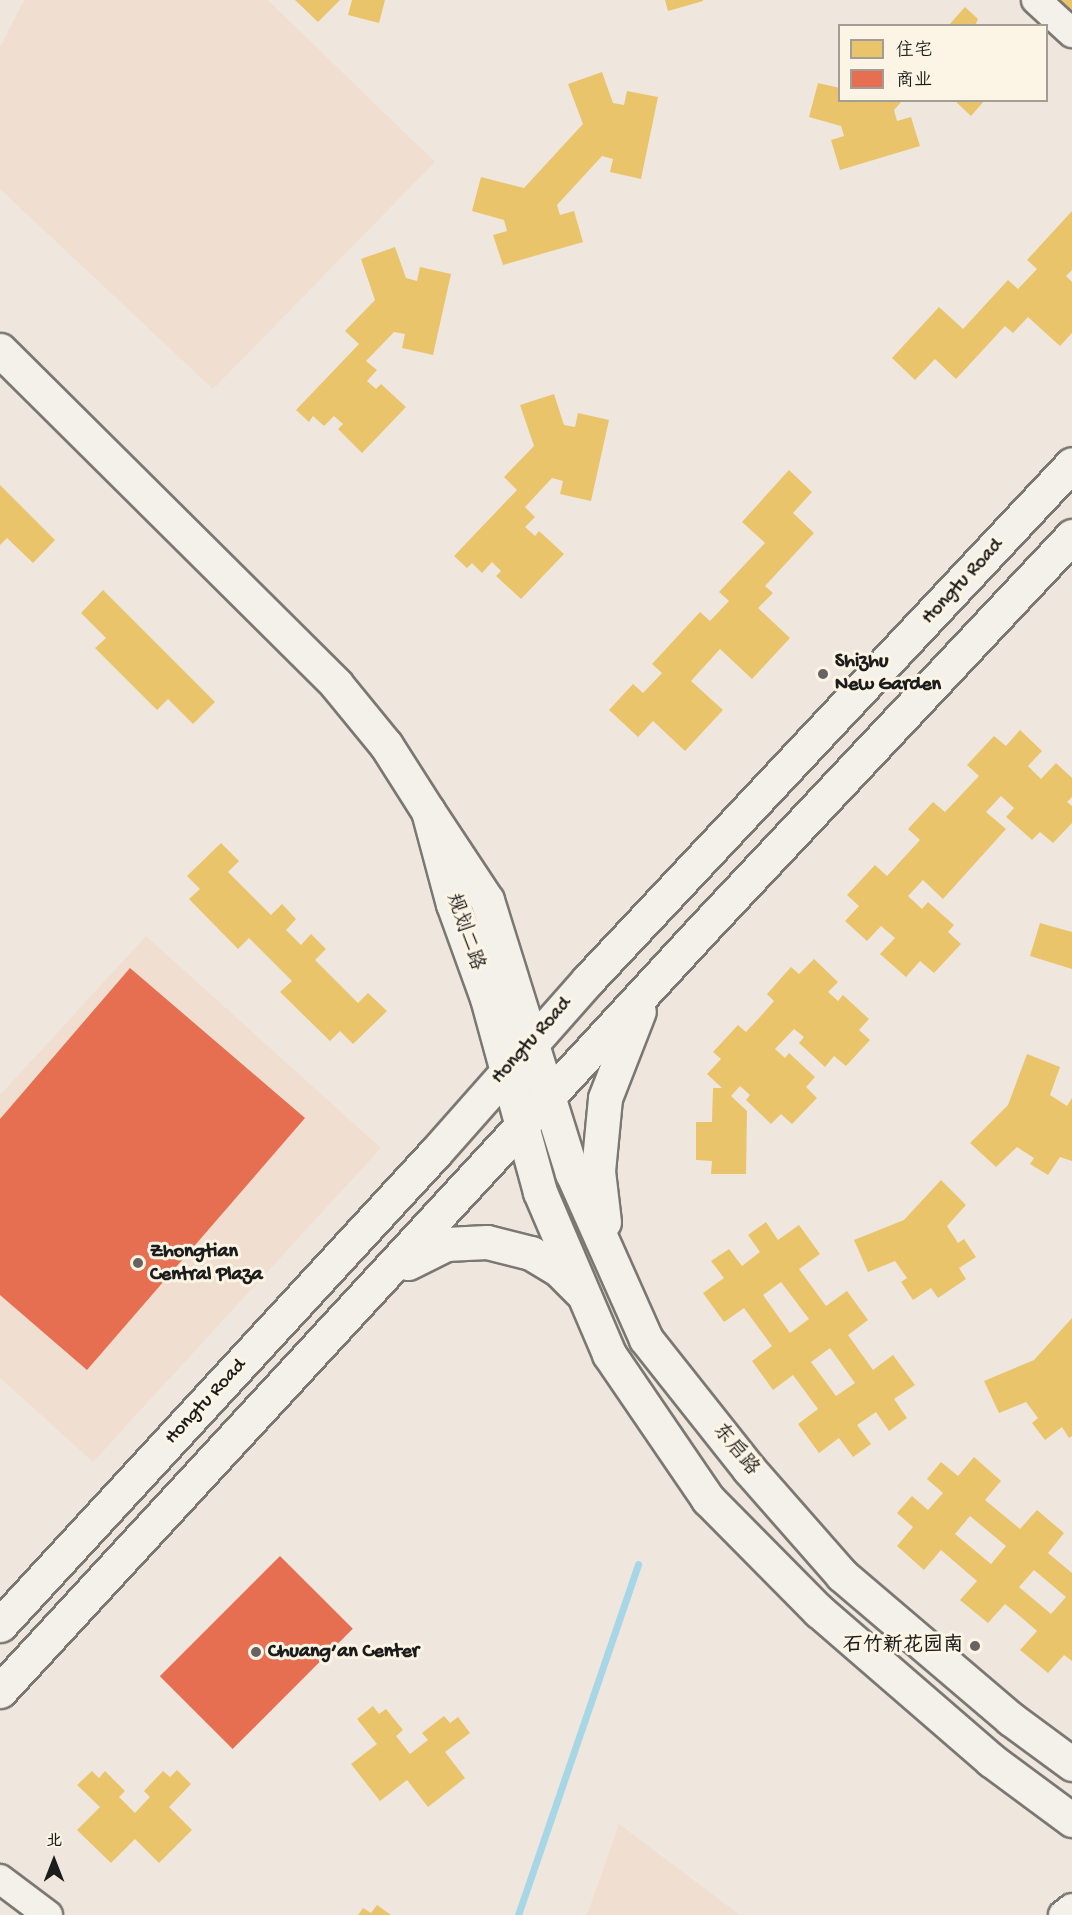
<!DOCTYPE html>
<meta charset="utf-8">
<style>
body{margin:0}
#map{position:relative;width:1072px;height:1915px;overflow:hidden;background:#efe7de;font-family:"Gochi Hand","LXGW WenKai TC",sans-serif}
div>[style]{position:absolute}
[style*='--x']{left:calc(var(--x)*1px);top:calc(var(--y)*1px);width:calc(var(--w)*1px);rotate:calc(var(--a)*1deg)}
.built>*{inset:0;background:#f0ded0}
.homes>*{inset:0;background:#e9c46a}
.shops>*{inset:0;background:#e76f51;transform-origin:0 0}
.stream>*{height:7px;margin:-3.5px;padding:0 3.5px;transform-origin:3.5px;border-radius:3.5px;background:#a7d7e6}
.roads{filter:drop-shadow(2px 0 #7b7773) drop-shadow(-2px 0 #7b7773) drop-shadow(0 2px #7b7773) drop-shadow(0 -2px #7b7773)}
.street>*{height:28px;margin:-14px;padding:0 14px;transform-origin:14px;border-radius:14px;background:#f4f0ea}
.secondary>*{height:33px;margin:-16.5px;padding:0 16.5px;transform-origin:16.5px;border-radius:16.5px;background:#f4f0ea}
.dots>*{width:16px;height:16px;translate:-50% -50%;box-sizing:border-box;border:3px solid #fcf5e5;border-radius:50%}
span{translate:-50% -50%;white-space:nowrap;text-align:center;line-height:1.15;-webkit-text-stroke:6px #fcf5e5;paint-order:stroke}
.street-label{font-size:20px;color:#1c1c1c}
.poi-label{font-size:20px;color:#1c1c1c;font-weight:700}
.left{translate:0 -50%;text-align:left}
.right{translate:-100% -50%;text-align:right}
.legend{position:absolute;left:838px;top:24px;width:210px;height:78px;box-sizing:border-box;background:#fcf5e5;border:2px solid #a29e95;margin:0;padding:8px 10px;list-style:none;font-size:18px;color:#1c1c1c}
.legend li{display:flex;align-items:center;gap:12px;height:30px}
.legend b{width:30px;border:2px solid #a29e95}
.north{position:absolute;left:24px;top:1831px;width:60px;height:60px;-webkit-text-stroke:4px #fcf5e5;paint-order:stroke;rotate:0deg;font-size:16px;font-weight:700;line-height:24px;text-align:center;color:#1c1c1c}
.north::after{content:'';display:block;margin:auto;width:21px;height:27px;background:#1c1c1c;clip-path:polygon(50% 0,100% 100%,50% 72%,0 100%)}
</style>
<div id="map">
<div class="built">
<i style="clip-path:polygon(24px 0,268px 0,435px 162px,213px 389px,0 189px,0 47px)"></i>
<i style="clip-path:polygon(146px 936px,381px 1148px,93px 1462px,0 1378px,0 1095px)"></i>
<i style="clip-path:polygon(619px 1824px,740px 1915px,587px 1915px)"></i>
</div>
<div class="homes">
<i style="clip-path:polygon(295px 0,340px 0,318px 22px)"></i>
<i style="clip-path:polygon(352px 0,385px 0,379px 23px,348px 15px)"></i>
<i style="clip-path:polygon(665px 0,703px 0,703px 1px,668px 11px)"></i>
<i style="clip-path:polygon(1058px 0,1072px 0,1072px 13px)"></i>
<i style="clip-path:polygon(965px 7px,978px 19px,975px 26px,948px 26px)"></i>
<i style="clip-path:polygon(602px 72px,613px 103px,624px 105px,627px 91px,658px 97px,641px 179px,610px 172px,613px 159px,602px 156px,557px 205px,560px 215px,574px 211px,583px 242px,503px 265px,493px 235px,507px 231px,504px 220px,472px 211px,481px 177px,524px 188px,583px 124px,568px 84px)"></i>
<i style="clip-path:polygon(818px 83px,840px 88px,840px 100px,903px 100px,894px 110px,897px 121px,911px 117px,920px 146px,840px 170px,831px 140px,844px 136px,841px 126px,809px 117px)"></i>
<i style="clip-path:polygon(954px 100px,985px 100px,971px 116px)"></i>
<i style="clip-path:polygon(1072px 211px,1072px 270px,1066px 276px,1072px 282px,1072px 333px,1060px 346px,1028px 317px,1013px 333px,1005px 326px,956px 379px,935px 359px,915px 380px,892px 358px,939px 307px,963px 329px,1008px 280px,1018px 289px,1037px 269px,1027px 260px)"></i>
<i style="clip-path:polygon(395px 247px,406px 278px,417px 281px,420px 267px,451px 274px,433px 355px,402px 348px,405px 334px,394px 332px,366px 361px,377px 370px,367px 381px,376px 389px,381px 384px,406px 407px,362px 453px,338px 429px,343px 424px,334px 416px,324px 426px,313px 416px,309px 422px,296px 410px,359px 344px,345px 331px,375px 300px,361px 259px)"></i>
<i style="clip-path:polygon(554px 394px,564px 425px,575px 427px,578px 413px,609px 420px,591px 501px,560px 494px,563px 481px,552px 478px,525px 507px,535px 517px,525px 527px,535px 536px,539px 531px,564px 554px,521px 599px,496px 576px,501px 571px,492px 562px,482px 573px,472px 563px,467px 568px,454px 556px,517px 490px,504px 477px,534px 446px,520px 405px)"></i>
<i style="clip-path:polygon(789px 470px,812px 492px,793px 513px,814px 533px,765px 586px,773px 593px,758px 608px,790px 638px,752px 679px,720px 649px,691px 681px,723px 710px,685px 751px,653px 721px,638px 737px,609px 710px,633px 684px,643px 693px,662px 673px,652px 664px,700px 612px,710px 621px,729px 601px,719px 592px,765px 543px,742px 522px)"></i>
<i style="clip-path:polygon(0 485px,55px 540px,33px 563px,7px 538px,0 545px)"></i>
<i style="clip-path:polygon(103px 590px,215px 702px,193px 724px,168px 699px,157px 710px,95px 648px,106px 638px,81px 613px)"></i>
<i style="clip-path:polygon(1020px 730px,1042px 751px,1028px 766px,1041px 779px,1056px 763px,1072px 778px,1072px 797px,1067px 802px,1072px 806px,1072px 823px,1053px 843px,1040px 832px,1032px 840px,1006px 817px,1014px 808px,1001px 796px,986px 812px,1006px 829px,943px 899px,923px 880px,908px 896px,922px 909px,928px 902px,954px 925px,948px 932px,961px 944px,934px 973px,920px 961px,906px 977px,880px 954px,895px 938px,881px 926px,867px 941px,845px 921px,859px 906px,847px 895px,875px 865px,887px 876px,920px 840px,908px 829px,933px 802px,945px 812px,979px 776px,967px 765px,994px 736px,1006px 746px)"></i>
<i style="clip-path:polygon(221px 843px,239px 861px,228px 872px,271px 915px,282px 904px,296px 919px,286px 930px,301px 945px,311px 934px,326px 949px,315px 960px,358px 1003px,368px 993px,387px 1011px,353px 1044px,340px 1031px,330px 1041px,280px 992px,292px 981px,249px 938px,238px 949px,189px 899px,200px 889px,187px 876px)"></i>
<i style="clip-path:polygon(1040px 923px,1072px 932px,1072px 969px,1030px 956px)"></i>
<i style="clip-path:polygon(814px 959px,838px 982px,828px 992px,838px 1001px,843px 995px,869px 1019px,859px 1030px,870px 1040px,846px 1066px,834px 1056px,825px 1067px,799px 1043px,804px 1037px,794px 1029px,775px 1049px,785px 1058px,789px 1053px,815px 1077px,806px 1087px,817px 1098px,792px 1124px,781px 1114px,771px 1124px,746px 1100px,750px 1095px,740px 1086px,731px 1096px,747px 1111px,746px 1174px,711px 1174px,712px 1161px,696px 1160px,696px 1122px,712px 1122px,713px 1088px,722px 1088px,707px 1074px,721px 1059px,713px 1052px,738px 1025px,746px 1032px,760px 1017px,774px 1001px,767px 994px,791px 967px,799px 974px)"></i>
<i style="clip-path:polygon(1027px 1054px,1060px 1067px,1050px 1095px,1067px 1106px,1072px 1098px,1072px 1161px,1060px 1157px,1048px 1175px,1030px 1164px,1034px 1158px,1017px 1147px,996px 1167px,970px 1143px,1008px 1105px)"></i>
<i style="clip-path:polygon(941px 1180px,966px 1205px,947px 1226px,958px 1243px,964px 1239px,976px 1257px,959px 1268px,966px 1279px,938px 1298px,931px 1288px,913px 1300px,901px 1282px,907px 1278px,895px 1261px,868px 1272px,854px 1240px,904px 1220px)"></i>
<i style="clip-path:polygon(evenodd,766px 1222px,778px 1240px,799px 1225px,820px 1254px,799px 1269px,826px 1306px,847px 1291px,868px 1320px,848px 1335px,873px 1370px,893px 1355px,915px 1385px,894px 1399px,907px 1418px,889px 1431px,876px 1412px,857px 1425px,871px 1444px,853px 1457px,839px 1438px,819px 1453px,798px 1424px,818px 1409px,793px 1375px,773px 1390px,752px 1361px,772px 1346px,744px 1308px,724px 1322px,703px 1293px,724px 1278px,711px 1261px,729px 1249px,742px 1266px,760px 1252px,748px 1235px,766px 1222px,781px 1282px,809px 1319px,790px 1333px,763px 1295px,781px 1282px,766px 1222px,830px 1348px,855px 1383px,836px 1396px,811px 1362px,830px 1348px)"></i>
<i style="clip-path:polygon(1072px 1318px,1072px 1436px,1069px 1438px,1062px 1427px,1045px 1440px,1032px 1423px,1038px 1418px,1026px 1402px,999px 1413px,984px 1381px,1034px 1360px)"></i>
<i style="clip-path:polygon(evenodd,974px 1457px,1001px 1481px,985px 1500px,1020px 1529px,1037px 1510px,1064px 1533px,1048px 1553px,1072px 1573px,1072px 1661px,1064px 1655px,1048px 1673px,1020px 1650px,1037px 1631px,1021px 1617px,1005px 1604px,988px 1623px,960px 1600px,977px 1581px,941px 1550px,924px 1570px,897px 1546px,913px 1527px,897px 1513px,912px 1496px,928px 1510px,943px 1493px,927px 1479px,941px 1462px,958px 1476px,974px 1457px,970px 1516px,1006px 1546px,991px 1564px,955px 1534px,970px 1516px,974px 1457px,1034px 1570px,1066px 1597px,1051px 1614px,1019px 1587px,1034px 1570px)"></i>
<i style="clip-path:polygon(373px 1706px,379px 1714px,386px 1709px,403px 1730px,396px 1736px,410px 1754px,428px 1740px,422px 1733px,444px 1716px,450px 1723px,458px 1717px,470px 1733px,445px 1752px,465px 1778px,428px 1807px,407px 1780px,380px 1801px,351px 1764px,377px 1744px,357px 1719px)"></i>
<i style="clip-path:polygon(177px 1770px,191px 1784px,169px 1807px,192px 1830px,159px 1863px,135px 1839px,111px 1863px,77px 1830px,100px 1807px,77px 1785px,92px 1771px,99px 1778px,105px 1771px,125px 1791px,119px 1797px,135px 1813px,150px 1797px,144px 1791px,163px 1771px,170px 1777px)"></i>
<i style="clip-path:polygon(377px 1905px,391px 1915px,358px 1915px,363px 1908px,371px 1913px)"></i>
</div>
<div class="shops">
<i style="clip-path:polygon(130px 968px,305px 1118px,87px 1370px,0 1295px,0 1119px)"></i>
<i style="left:280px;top:1556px;width:103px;height:170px;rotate:45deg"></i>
</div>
<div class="stream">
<i style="--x:518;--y:1915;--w:371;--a:-71.1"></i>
</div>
<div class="roads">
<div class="street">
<i style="--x:1036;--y:0;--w:49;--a:42.5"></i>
<i style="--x:0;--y:1879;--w:60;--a:36.9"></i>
<i style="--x:1063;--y:1915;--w:11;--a:-38"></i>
</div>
<div class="secondary">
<i style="--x:0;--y:350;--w:474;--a:44.8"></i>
<i style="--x:336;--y:684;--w:79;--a:50.7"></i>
<i style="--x:386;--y:745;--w:78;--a:57.5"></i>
<i style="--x:604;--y:1222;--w:51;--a:-96.7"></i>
<i style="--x:598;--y:1171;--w:73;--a:-84.5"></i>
<i style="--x:605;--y:1098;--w:93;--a:-68.7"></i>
<i style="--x:408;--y:1263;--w:42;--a:-26.6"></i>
<i style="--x:446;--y:1244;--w:41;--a:-2.8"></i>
<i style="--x:487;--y:1242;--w:45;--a:14"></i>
<i style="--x:531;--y:1253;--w:33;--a:31"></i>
<i style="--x:559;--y:1270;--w:30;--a:45"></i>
<i style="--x:0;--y:1625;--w:642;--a:-47.34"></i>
<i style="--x:435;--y:1153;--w:231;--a:-48.5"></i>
<i style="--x:588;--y:980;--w:707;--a:-46.83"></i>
<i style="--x:0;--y:1691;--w:1034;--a:-47.31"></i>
<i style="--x:701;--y:931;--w:542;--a:-46.79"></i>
<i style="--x:1072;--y:1764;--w:76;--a:-143.6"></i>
<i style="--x:1011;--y:1719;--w:222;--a:-139.6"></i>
<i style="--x:842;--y:1575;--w:141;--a:-131.3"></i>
<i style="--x:749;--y:1469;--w:166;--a:-128.4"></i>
<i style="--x:646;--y:1339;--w:182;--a:-114"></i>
<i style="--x:572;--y:1173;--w:286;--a:-107.3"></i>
<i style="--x:487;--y:900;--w:107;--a:-123.5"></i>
<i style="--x:428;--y:811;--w:96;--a:75"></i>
<i style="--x:453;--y:904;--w:100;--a:70.1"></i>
<i style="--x:487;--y:998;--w:201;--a:74.7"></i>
<i style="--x:540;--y:1192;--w:176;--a:66.9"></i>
<i style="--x:609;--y:1354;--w:176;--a:55.7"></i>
<i style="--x:708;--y:1499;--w:158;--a:45.3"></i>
<i style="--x:819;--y:1611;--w:228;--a:40.9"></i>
<i style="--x:991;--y:1760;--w:101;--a:36.5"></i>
</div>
</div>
<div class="dots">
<i style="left:823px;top:674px;background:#666360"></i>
<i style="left:138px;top:1263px;background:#666360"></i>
<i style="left:975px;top:1646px;background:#666360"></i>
<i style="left:256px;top:1652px;background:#666360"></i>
</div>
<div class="street-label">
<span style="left:963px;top:582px;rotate:-47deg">Hongtu Road</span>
<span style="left:464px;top:932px;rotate:71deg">规划二路</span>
<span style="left:532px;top:1041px;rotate:-48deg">Hongtu Road</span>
<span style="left:206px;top:1402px;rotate:-47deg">Hongtu Road</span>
<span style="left:735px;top:1450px;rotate:51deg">东启路</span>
</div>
<div class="poi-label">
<span class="left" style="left:835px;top:674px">Shizhu<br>New Garden</span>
<span class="left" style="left:150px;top:1264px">Zhongtian<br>Central Plaza</span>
<span class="right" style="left:963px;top:1646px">石竹新花园南</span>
<span class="left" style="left:268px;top:1652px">Chuang’an Center</span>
</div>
<ul class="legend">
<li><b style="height:16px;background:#e9c46a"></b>住宅</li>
<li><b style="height:16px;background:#e76f51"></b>商业</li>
</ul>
<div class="north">北</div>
</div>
